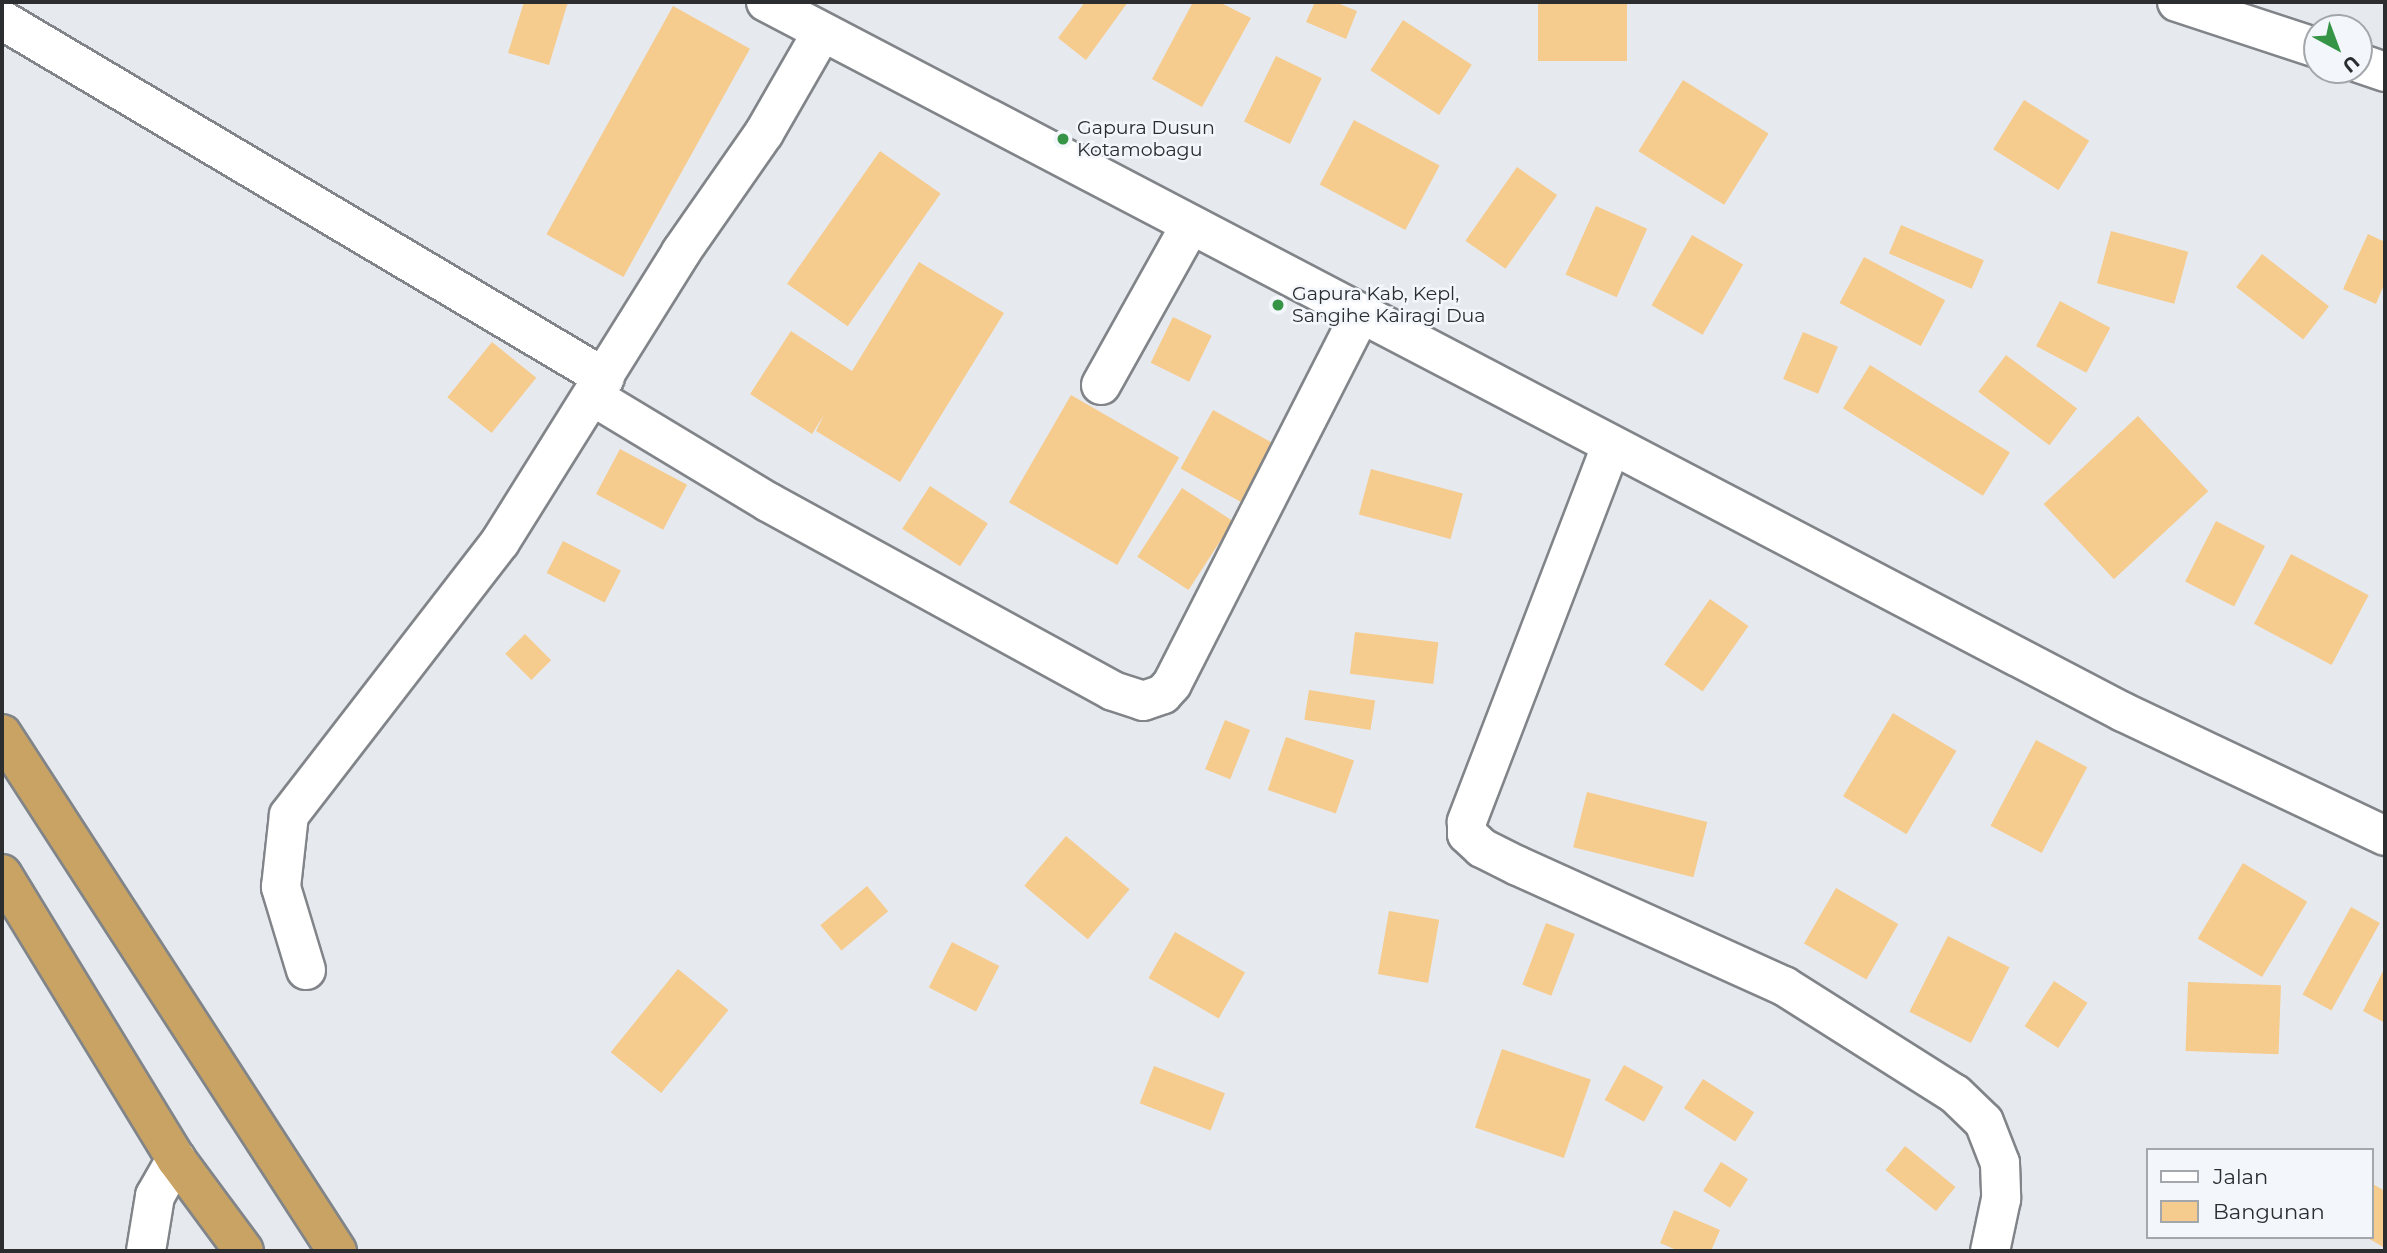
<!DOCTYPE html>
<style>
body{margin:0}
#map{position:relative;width:2387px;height:1253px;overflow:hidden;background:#e6eaef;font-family:Montserrat,sans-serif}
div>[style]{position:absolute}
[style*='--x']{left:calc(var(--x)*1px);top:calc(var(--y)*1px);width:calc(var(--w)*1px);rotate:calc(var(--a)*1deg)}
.building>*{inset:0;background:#f6cb8e;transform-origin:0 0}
.roads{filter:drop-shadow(2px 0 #818589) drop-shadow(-2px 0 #818589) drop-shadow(0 2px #818589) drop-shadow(0 -2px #818589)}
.minor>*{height:38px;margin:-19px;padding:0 19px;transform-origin:19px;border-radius:19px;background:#fff}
.highway>*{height:38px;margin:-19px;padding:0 19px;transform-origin:19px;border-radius:19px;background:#c8a363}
.dots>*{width:19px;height:19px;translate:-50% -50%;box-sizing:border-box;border:4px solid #f3f7fc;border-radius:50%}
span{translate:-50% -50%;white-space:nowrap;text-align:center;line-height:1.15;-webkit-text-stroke:5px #f3f7fc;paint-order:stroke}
.poi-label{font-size:19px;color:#2b2d2f}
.left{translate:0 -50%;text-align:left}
.frame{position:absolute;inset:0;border:4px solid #2b2d2f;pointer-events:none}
.legend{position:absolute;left:2146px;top:1148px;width:228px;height:91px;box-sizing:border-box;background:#f3f7fc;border:2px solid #a3a6aa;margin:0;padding:9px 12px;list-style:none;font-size:21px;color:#2b2d2f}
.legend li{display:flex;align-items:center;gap:14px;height:35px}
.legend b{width:35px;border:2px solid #a3a6aa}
.north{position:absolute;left:2303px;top:14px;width:70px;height:70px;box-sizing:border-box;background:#f3f7fc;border:2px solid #a3a6aa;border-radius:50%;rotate:139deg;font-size:19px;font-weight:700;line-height:28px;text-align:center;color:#2b2d2f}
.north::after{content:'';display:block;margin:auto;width:24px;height:32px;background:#369447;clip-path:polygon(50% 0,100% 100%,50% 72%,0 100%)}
</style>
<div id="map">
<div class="building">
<i style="clip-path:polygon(524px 2px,568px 2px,549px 65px,508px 53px)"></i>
<i style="clip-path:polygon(1085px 2px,1128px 2px,1086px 60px,1058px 38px)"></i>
<i style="clip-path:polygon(1193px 2px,1219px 2px,1251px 18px,1202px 107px,1152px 79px)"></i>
<i style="clip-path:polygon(1315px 2px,1335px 2px,1357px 11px,1346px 39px,1306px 22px)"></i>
<i style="left:1538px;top:2px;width:89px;height:59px"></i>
<i style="left:673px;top:6px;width:88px;height:261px;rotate:29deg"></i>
<i style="left:1403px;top:20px;width:82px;height:60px;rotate:33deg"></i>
<i style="left:1276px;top:56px;width:51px;height:73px;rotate:26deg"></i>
<i style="left:1683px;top:80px;width:101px;height:84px;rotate:32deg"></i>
<i style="left:2024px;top:100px;width:77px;height:58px;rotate:32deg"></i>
<i style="left:1354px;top:120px;width:97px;height:73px;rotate:28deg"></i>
<i style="left:880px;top:151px;width:74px;height:162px;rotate:35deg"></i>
<i style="left:1517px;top:167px;width:49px;height:90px;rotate:35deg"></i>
<i style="left:1596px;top:206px;width:56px;height:75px;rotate:24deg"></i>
<i style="left:1901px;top:225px;width:90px;height:31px;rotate:23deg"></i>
<i style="left:2111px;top:231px;width:80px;height:54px;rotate:15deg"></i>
<i style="clip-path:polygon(2368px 234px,2385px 242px,2385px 282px,2376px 304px,2343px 289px)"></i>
<i style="left:1692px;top:235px;width:59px;height:81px;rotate:30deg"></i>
<i style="left:2262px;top:254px;width:85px;height:42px;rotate:38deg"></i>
<i style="left:1864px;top:257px;width:92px;height:52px;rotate:28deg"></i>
<i style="clip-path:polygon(919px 262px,1004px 313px,900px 482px,816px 431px,824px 415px,812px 434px,750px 394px,791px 331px,852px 371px)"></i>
<i style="left:2060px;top:301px;width:57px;height:51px;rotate:28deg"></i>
<i style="left:1173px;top:317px;width:43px;height:51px;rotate:26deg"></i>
<i style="left:1803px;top:332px;width:38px;height:51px;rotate:23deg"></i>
<i style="left:492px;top:342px;width:57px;height:71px;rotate:39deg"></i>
<i style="left:2006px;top:355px;width:89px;height:46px;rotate:37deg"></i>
<i style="left:1870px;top:365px;width:165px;height:51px;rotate:32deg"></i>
<i style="left:1071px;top:395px;width:125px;height:124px;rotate:30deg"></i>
<i style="left:1213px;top:410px;width:71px;height:67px;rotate:29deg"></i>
<i style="left:2138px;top:416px;width:103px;height:129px;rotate:47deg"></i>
<i style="left:620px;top:449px;width:76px;height:51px;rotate:28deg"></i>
<i style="left:1371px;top:469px;width:95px;height:47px;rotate:15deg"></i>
<i style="left:930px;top:486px;width:69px;height:51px;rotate:33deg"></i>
<i style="left:1182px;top:488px;width:61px;height:82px;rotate:33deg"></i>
<i style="left:2216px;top:521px;width:55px;height:68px;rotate:27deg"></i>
<i style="left:563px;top:541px;width:65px;height:36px;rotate:27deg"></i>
<i style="left:2291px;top:554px;width:88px;height:79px;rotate:28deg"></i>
<i style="left:1710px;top:599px;width:47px;height:80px;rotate:35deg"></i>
<i style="left:1355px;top:632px;width:84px;height:42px;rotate:7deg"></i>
<i style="left:525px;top:634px;width:37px;height:28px;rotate:45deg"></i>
<i style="left:1309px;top:690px;width:67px;height:30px;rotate:9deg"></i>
<i style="left:1893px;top:713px;width:74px;height:97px;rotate:31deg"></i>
<i style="left:1225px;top:720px;width:27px;height:53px;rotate:22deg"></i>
<i style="left:1286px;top:737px;width:72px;height:56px;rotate:19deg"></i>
<i style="left:2036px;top:740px;width:58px;height:97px;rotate:28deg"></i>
<i style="left:1587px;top:792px;width:124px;height:57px;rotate:14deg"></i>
<i style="left:1066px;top:836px;width:83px;height:65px;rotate:40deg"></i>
<i style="left:2243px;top:863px;width:75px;height:88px;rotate:31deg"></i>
<i style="left:867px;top:886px;width:33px;height:61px;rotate:50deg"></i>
<i style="left:1836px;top:888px;width:72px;height:64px;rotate:30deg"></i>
<i style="left:2351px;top:907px;width:33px;height:100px;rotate:29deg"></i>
<i style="left:1389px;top:911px;width:51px;height:64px;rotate:10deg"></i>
<i style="left:1546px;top:923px;width:31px;height:66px;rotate:21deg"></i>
<i style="left:1175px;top:932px;width:81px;height:53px;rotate:30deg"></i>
<i style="left:1948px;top:936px;width:69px;height:85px;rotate:27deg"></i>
<i style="left:952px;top:942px;width:53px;height:51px;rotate:27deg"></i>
<i style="clip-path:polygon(2385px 967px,2385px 1023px,2363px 1011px)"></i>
<i style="left:678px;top:969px;width:65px;height:107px;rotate:39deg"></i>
<i style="left:2054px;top:981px;width:40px;height:54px;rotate:33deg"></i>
<i style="left:2188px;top:982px;width:93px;height:69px;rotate:2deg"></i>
<i style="left:1502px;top:1049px;width:94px;height:83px;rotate:19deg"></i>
<i style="left:1624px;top:1065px;width:45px;height:40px;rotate:29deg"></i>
<i style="left:1154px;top:1066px;width:76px;height:40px;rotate:21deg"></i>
<i style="left:1703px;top:1079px;width:61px;height:35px;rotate:33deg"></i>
<i style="left:1905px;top:1146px;width:65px;height:31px;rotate:39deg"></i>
<i style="left:1721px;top:1162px;width:32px;height:34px;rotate:32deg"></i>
<i style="clip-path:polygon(2371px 1183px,2385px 1191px,2385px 1248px,2366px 1237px,2371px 1237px)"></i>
<i style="clip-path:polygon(1674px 1210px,1720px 1230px,1711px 1251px,1679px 1251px,1660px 1243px)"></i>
</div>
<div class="roads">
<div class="minor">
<i style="--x:766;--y:2;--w:1532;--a:27.62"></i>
<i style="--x:2123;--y:712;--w:290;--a:25.3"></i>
<i style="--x:2177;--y:2;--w:147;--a:18.2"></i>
<i style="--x:2;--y:20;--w:701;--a:30.7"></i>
<i style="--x:2359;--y:63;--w:28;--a:19"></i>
<i style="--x:1101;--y:385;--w:182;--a:-60.8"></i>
<i style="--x:594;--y:397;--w:203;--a:31.1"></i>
<i style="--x:768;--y:502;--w:393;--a:28.7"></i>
<i style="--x:1113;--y:691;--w:32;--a:18"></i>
<i style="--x:1143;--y:701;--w:21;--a:-19"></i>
<i style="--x:1163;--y:694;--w:13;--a:-48"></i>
<i style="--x:1172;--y:684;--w:414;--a:-63"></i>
<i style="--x:1611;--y:446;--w:403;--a:111"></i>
<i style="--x:1467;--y:822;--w:12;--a:90"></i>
<i style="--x:1467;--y:834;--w:21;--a:43"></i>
<i style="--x:1482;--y:848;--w:40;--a:26.6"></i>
<i style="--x:1518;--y:866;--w:292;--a:24.3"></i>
<i style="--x:1784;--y:986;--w:202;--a:32.3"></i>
<i style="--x:1955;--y:1094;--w:40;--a:44"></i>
<i style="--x:1984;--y:1122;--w:44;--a:68.7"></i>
<i style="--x:2000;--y:1163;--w:36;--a:88"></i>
<i style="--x:2001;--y:1199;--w:53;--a:101.9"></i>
<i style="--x:306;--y:970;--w:87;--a:-106.8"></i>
<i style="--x:281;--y:887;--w:72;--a:-83.7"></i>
<i style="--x:289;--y:815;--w:345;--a:-52.3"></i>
<i style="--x:500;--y:542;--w:342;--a:-58"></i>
<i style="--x:681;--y:252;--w:145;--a:-55.1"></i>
<i style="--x:764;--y:133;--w:116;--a:-60.1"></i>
<i style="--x:146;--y:1251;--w:56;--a:-80.7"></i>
<i style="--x:155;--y:1196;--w:43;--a:-60.4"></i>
</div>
<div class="highway">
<i style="--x:2;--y:734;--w:616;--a:57.06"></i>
<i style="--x:2;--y:874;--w:334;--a:58.6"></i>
<i style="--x:176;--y:1159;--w:114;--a:53.5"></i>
</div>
</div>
<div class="dots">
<i style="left:1063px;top:139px;background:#369447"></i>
<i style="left:1278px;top:305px;background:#369447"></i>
</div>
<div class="poi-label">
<span class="left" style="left:1077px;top:139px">Gapura Dusun<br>Kotamobagu</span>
<span class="left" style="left:1292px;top:305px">Gapura Kab, Kepl,<br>Sangihe Kairagi Dua</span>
</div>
<div class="frame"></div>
<ul class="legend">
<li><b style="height:9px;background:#fff"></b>Jalan</li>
<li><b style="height:19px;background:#f6cb8e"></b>Bangunan</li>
</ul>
<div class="north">U</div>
</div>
